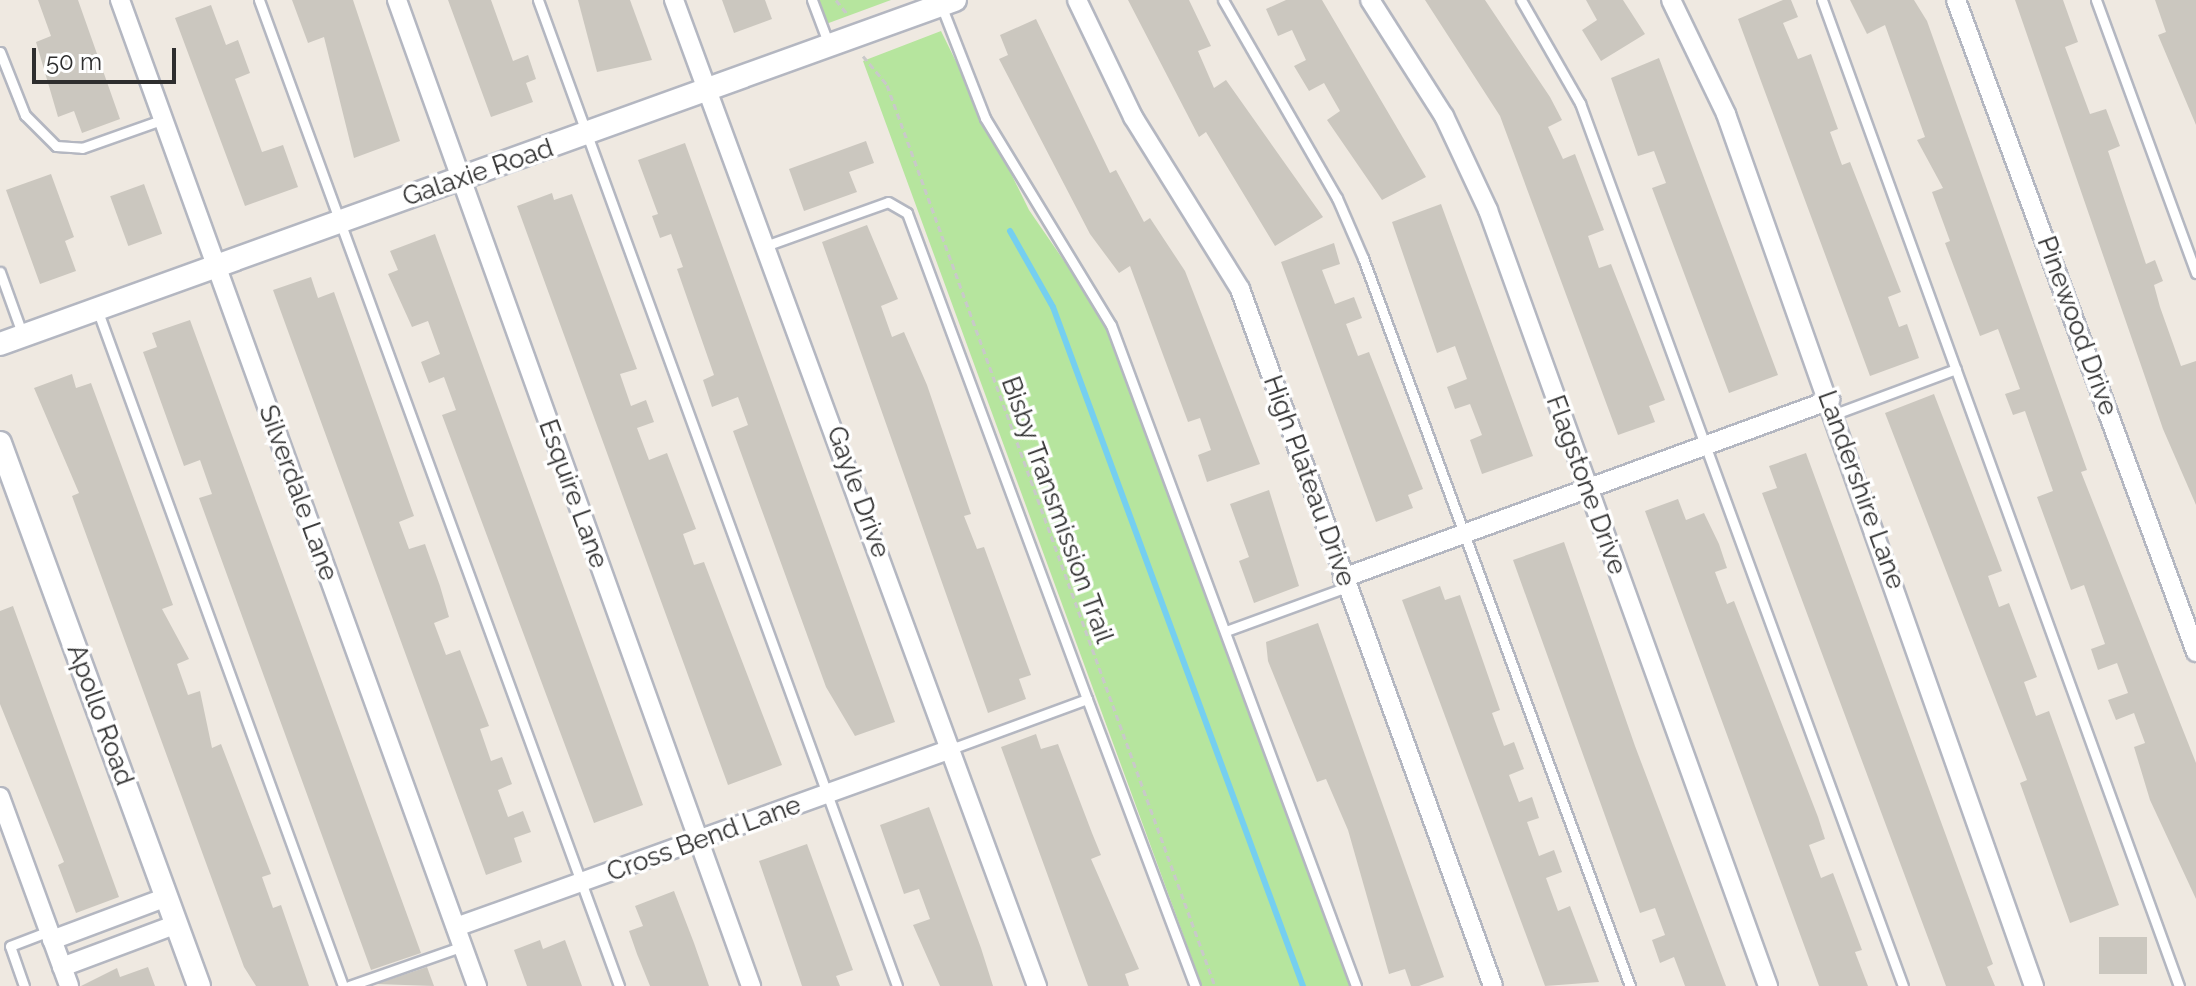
<!DOCTYPE html>
<style>
body{margin:0}
#map{position:relative;width:2196px;height:986px;overflow:hidden;background:#efe9e1;font-family:Raleway,sans-serif}
div>[style]{position:absolute}
[style*='--x']{left:calc(var(--x)*1px);top:calc(var(--y)*1px);width:calc(var(--w)*1px);rotate:calc(var(--a)*1deg)}
.green>*{inset:0;background:#b6e59e}
.stream>*{height:6px;margin:-3px;padding:0 3px;transform-origin:3px;border-radius:3px;background:#75cff0}
.building>*{inset:0;background:#cbc7bf;transform-origin:0 0}
.path>*{height:3px;margin-top:-1.5px;transform-origin:0;background:repeating-linear-gradient(90deg,#c9c9c9 0 6px,transparent 0 10px)}
.roads{filter:drop-shadow(2px 0 #b4b7c1) drop-shadow(-2px 0 #b4b7c1) drop-shadow(0 2px #b4b7c1) drop-shadow(0 -2px #b4b7c1)}
.service>*{height:9px;margin:-4.5px;padding:0 4.5px;transform-origin:4.5px;border-radius:4.5px;background:#fff}
.minor>*{height:18px;margin:-9px;padding:0 9px;transform-origin:9px;border-radius:9px;background:#fff}
.tertiary>*{height:22px;margin:-11px;padding:0 11px;transform-origin:11px;border-radius:11px;background:#fff}
span{translate:-50% -50%;white-space:nowrap;text-align:center;line-height:1.15;-webkit-text-stroke:7px #fff;paint-order:stroke}
.street-label{font-size:26px;color:#2e2e2e}
.scale{position:absolute;left:32px;top:48px;width:144px;height:36px;box-sizing:border-box;border:4px solid #2e2e2e;border-top:0;padding-left:10px;font-size:24px;line-height:28px;white-space:nowrap;color:#2e2e2e;-webkit-text-stroke:6px #fff;paint-order:stroke}
</style>
<div id="map">
<div class="green">
<i style="clip-path:polygon(817px 0,891px 0,826px 24px)"></i>
<i style="clip-path:polygon(941px 31px,1029px 210px,1111px 329px,1351px 986px,1202px 986px,863px 61px)"></i>
</div>
<div class="stream">
<i style="--x:1010;--y:231;--w:87;--a:60.5"></i>
<i style="--x:1053;--y:307;--w:724;--a:69.79"></i>
</div>
<div class="building">
<i style="clip-path:polygon(38px 0,78px 0,120px 119px,82px 133px,74px 111px,58px 117px,36px 42px,51px 36px)"></i>
<i style="clip-path:polygon(292px 0,353px 0,400px 141px,354px 158px,324px 37px,308px 43px)"></i>
<i style="clip-path:polygon(448px 0,491px 0,513px 61px,528px 55px,536px 79px,526px 83px,533px 102px,491px 117px)"></i>
<i style="clip-path:polygon(578px 0,630px 0,652px 60px,597px 72px)"></i>
<i style="clip-path:polygon(722px 0,765px 0,772px 19px,734px 33px)"></i>
<i style="clip-path:polygon(1128px 0,1189px 0,1211px 46px,1198px 51px,1214px 88px,1226px 80px,1323px 217px,1275px 246px,1206px 132px,1199px 137px)"></i>
<i style="clip-path:polygon(1286px 0,1322px 0,1426px 177px,1382px 200px,1327px 120px,1340px 111px,1324px 83px,1309px 91px,1294px 66px,1306px 60px,1292px 30px,1278px 36px,1266px 9px)"></i>
<i style="clip-path:polygon(1425px 0,1485px 0,1550px 97px,1562px 120px,1548px 127px,1563px 159px,1575px 154px,1604px 230px,1588px 236px,1599px 268px,1611px 264px,1665px 400px,1649px 406px,1655px 422px,1618px 435px,1500px 116px)"></i>
<i style="clip-path:polygon(1586px 0,1623px 0,1645px 34px,1601px 61px,1582px 30px,1597px 20px)"></i>
<i style="clip-path:polygon(1783px 0,1791px 0,1798px 17px,1783px 23px,1798px 59px,1811px 54px,1838px 129px,1830px 132px,1842px 165px,1850px 162px,1901px 292px,1888px 297px,1899px 327px,1907px 324px,1919px 358px,1870px 376px,1738px 19px)"></i>
<i style="clip-path:polygon(1850px 0,1914px 0,1927px 21px,2087px 470px,2081px 472px,2196px 763px,2196px 899px,2150px 800px,2134px 747px,2145px 743px,2134px 713px,2116px 720px,2108px 700px,2128px 693px,2117px 663px,2098px 670px,2091px 649px,2105px 644px,2084px 585px,2071px 590px,2037px 497px,2053px 491px,2025px 411px,2013px 415px,2005px 394px,2020px 389px,1998px 329px,1980px 336px,1945px 243px,1950px 241px,1932px 192px,1943px 188px,1917px 140px,1925px 137px,1885px 25px,1867px 34px)"></i>
<i style="clip-path:polygon(2015px 0,2063px 0,2078px 42px,2065px 47px,2090px 114px,2106px 109px,2120px 146px,2108px 151px,2146px 264px,2155px 260px,2163px 281px,2154px 285px,2160px 307px,2181px 366px,2196px 361px,2196px 505px,2163px 429px)"></i>
<i style="clip-path:polygon(2155px 0,2196px 0,2196px 125px,2158px 35px,2166px 32px)"></i>
<i style="clip-path:polygon(211px 5px,226px 45px,238px 40px,250px 73px,235px 79px,262px 152px,283px 145px,298px 187px,245px 206px,175px 18px)"></i>
<i style="clip-path:polygon(1036px 19px,1110px 173px,1116px 170px,1144px 222px,1150px 218px,1185px 271px,1260px 464px,1207px 482px,1198px 455px,1211px 450px,1200px 418px,1188px 422px,1130px 266px,1119px 273px,1090px 234px,999px 59px,1008px 55px,1000px 35px)"></i>
<i style="clip-path:polygon(1659px 58px,1778px 375px,1729px 393px,1652px 188px,1666px 183px,1654px 151px,1638px 156px,1611px 78px)"></i>
<i style="clip-path:polygon(866px 141px,874px 163px,849px 172px,857px 192px,804px 211px,789px 169px)"></i>
<i style="clip-path:polygon(685px 143px,895px 722px,855px 736px,826px 687px,733px 431px,748px 425px,738px 397px,712px 407px,703px 380px,714px 375px,677px 269px,683px 267px,671px 234px,660px 238px,652px 216px,658px 214px,638px 160px)"></i>
<i style="clip-path:polygon(51px 174px,74px 237px,65px 241px,76px 271px,40px 284px,6px 190px)"></i>
<i style="left:144px;top:184px;width:53px;height:36px;rotate:70deg"></i>
<i style="clip-path:polygon(552px 193px,554px 200px,572px 194px,637px 369px,620px 374px,631px 406px,646px 400px,654px 422px,637px 428px,649px 460px,667px 453px,696px 529px,683px 534px,694px 565px,704px 562px,782px 765px,728px 785px,517px 206px)"></i>
<i style="clip-path:polygon(1441px 204px,1533px 456px,1482px 474px,1470px 440px,1482px 435px,1470px 404px,1455px 409px,1447px 387px,1467px 379px,1455px 346px,1437px 353px,1392px 222px)"></i>
<i style="clip-path:polygon(867px 225px,898px 299px,881px 306px,892px 337px,904px 332px,927px 385px,971px 514px,964px 516px,977px 549px,984px 547px,1031px 675px,1019px 679px,1026px 699px,988px 713px,822px 242px)"></i>
<i style="clip-path:polygon(435px 234px,643px 805px,594px 823px,442px 415px,456px 410px,444px 377px,429px 383px,421px 362px,440px 354px,428px 321px,412px 327px,388px 274px,398px 270px,390px 251px)"></i>
<i style="clip-path:polygon(1334px 243px,1340px 264px,1322px 270px,1335px 304px,1354px 297px,1362px 318px,1346px 324px,1358px 356px,1369px 352px,1423px 489px,1408px 495px,1413px 508px,1376px 522px,1281px 262px)"></i>
<i style="clip-path:polygon(311px 277px,318px 298px,334px 292px,414px 516px,399px 522px,409px 549px,425px 544px,440px 586px,449px 617px,434px 623px,446px 655px,460px 650px,489px 726px,480px 729px,491px 761px,502px 757px,512px 784px,498px 790px,508px 817px,523px 811px,531px 832px,514px 838px,522px 862px,486px 875px,273px 290px)"></i>
<i style="clip-path:polygon(190px 320px,421px 953px,371px 970px,199px 498px,212px 494px,200px 460px,184px 466px,143px 352px,157px 347px,152px 333px)"></i>
<i style="clip-path:polygon(72px 374px,76px 388px,91px 383px,173px 605px,162px 609px,189px 659px,177px 664px,188px 695px,200px 691px,212px 748px,221px 744px,271px 874px,262px 877px,273px 908px,281px 905px,309px 986px,256px 986px,244px 967px,72px 496px,79px 493px,34px 388px)"></i>
<i style="clip-path:polygon(1934px 394px,2002px 571px,1988px 576px,1999px 607px,2009px 603px,2037px 677px,2024px 682px,2036px 716px,2049px 711px,2119px 905px,2070px 923px,2020px 783px,2027px 780px,1885px 413px)"></i>
<i style="clip-path:polygon(1806px 453px,1993px 964px,1987px 967px,1995px 986px,1946px 986px,1762px 493px,1777px 488px,1769px 466px)"></i>
<i style="clip-path:polygon(1269px 490px,1299px 586px,1254px 603px,1239px 561px,1249px 557px,1230px 504px)"></i>
<i style="clip-path:polygon(1678px 499px,1686px 520px,1704px 513px,1719px 544px,1727px 568px,1715px 572px,1727px 604px,1734px 601px,1818px 817px,1825px 839px,1809px 845px,1821px 878px,1833px 873px,1862px 950px,1855px 952px,1868px 986px,1819px 986px,1645px 511px)"></i>
<i style="clip-path:polygon(1564px 542px,1635px 746px,1726px 986px,1685px 986px,1674px 957px,1660px 963px,1652px 940px,1665px 935px,1655px 908px,1640px 913px,1513px 560px)"></i>
<i style="clip-path:polygon(1440px 586px,1445px 600px,1460px 595px,1500px 710px,1492px 713px,1504px 746px,1514px 742px,1524px 769px,1509px 775px,1519px 802px,1532px 797px,1539px 818px,1527px 822px,1539px 856px,1554px 850px,1562px 872px,1546px 878px,1558px 911px,1570px 906px,1599px 982px,1545px 986px,1402px 600px)"></i>
<i style="clip-path:polygon(13px 606px,119px 897px,76px 913px,58px 865px,64px 862px,0 704px,0 611px)"></i>
<i style="clip-path:polygon(1318px 623px,1444px 977px,1419px 986px,1411px 986px,1405px 969px,1389px 974px,1348px 830px,1326px 779px,1317px 782px,1268px 661px,1266px 642px)"></i>
<i style="clip-path:polygon(1036px 734px,1041px 749px,1058px 744px,1092px 833px,1101px 855px,1091px 859px,1139px 969px,1125px 974px,1129px 986px,1088px 986px,1001px 747px)"></i>
<i style="clip-path:polygon(929px 807px,981px 948px,993px 986px,940px 986px,913px 925px,930px 919px,919px 889px,904px 894px,880px 825px)"></i>
<i style="clip-path:polygon(807px 844px,853px 970px,836px 976px,840px 986px,802px 986px,759px 861px)"></i>
<i style="clip-path:polygon(674px 891px,694px 943px,709px 986px,650px 986px,637px 954px,629px 931px,643px 926px,635px 906px)"></i>
<i style="left:2099px;top:937px;width:48px;height:37px"></i>
<i style="clip-path:polygon(540px 940px,543px 949px,565px 940px,582px 986px,527px 986px,514px 950px)"></i>
<i style="clip-path:polygon(148px 967px,155px 986px,81px 986px,117px 968px,120px 977px)"></i>
<i style="clip-path:polygon(427px 967px,434px 986px,376px 984px)"></i>
</div>
<div class="path">
<i style="--x:836;--y:0;--w:19;--a:51"></i>
<i style="--x:863;--y:56;--w:38;--a:50"></i>
<i style="--x:887;--y:85;--w:959;--a:70"></i>
</div>
<div class="roads">
<div class="service">
<i style="--x:259;--y:0;--w:1050;--a:69.94"></i>
<i style="--x:538;--y:0;--w:1049;--a:69.99"></i>
<i style="--x:812;--y:0;--w:48;--a:69.3"></i>
<i style="--x:1223;--y:0;--w:228;--a:60.1"></i>
<i style="--x:1337;--y:198;--w:65;--a:66.6"></i>
<i style="--x:1363;--y:258;--w:775;--a:69.86"></i>
<i style="--x:1521;--y:0;--w:119;--a:60.2"></i>
<i style="--x:1580;--y:103;--w:940;--a:69.91"></i>
<i style="--x:1822;--y:0;--w:1049;--a:70.1"></i>
<i style="--x:2096;--y:0;--w:291;--a:69.9"></i>
<i style="--x:941;--y:5;--w:121;--a:68.7"></i>
<i style="--x:985;--y:118;--w:242;--a:58.7"></i>
<i style="--x:1111;--y:325;--w:705;--a:69.66"></i>
<i style="--x:0;--y:52;--w:68;--a:68.4"></i>
<i style="--x:25;--y:115;--w:44;--a:45"></i>
<i style="--x:56;--y:146;--w:26;--a:4"></i>
<i style="--x:82;--y:148;--w:87;--a:-19.5"></i>
<i style="--x:768;--y:245;--w:127;--a:-19.7"></i>
<i style="--x:888;--y:202;--w:22;--a:30"></i>
<i style="--x:907;--y:213;--w:518;--a:69.68"></i>
<i style="--x:1087;--y:699;--w:145;--a:159.8"></i>
<i style="--x:0;--y:272;--w:68;--a:70.2"></i>
<i style="--x:97;--y:309;--w:720;--a:70.03"></i>
<i style="--x:1835;--y:414;--w:129;--a:-20.4"></i>
<i style="--x:1226;--y:631;--w:129;--a:-20"></i>
<i style="--x:1087;--y:699;--w:307;--a:69.4"></i>
<i style="--x:24;--y:986;--w:42;--a:-109.3"></i>
<i style="--x:10;--y:946;--w:42;--a:-21"></i>
<i style="--x:349;--y:986;--w:121;--a:-19.3"></i>
</div>
<div class="minor">
<i style="--x:120;--y:0;--w:1049;--a:70.1"></i>
<i style="--x:397;--y:0;--w:1048;--a:70.25"></i>
<i style="--x:674;--y:0;--w:1051;--a:69.79"></i>
<i style="--x:1077;--y:0;--w:130;--a:64.4"></i>
<i style="--x:1133;--y:117;--w:203;--a:58.1"></i>
<i style="--x:1240;--y:289;--w:741;--a:70.05"></i>
<i style="--x:1370;--y:0;--w:138;--a:57.5"></i>
<i style="--x:1444;--y:116;--w:104;--a:64.9"></i>
<i style="--x:1488;--y:210;--w:825;--a:70.16"></i>
<i style="--x:1671;--y:0;--w:127;--a:64.2"></i>
<i style="--x:1726;--y:114;--w:925;--a:70.55"></i>
<i style="--x:1956;--y:0;--w:695;--a:69.79"></i>
<i style="--x:1343;--y:578;--w:519;--a:-20.08"></i>
<i style="--x:0;--y:797;--w:201;--a:69.9"></i>
<i style="--x:456;--y:927;--w:526;--a:-19.78"></i>
<i style="--x:52;--y:940;--w:123;--a:-20.5"></i>
<i style="--x:62;--y:967;--w:123;--a:-20.5"></i>
</div>
<div class="tertiary">
<i style="--x:0;--y:344;--w:1015;--a:-19.81"></i>
<i style="--x:0;--y:443;--w:578;--a:69.87"></i>
</div>
</div>
<div class="street-label">
<span style="left:478px;top:173px;rotate:-19deg">Galaxie Road</span>
<span style="left:2077px;top:326px;rotate:70deg">Pinewood Drive</span>
<span style="left:1309px;top:481px;rotate:70deg">High Plateau Drive</span>
<span style="left:1586px;top:485px;rotate:70deg">Flagstone Drive</span>
<span style="left:1861px;top:490px;rotate:70deg">Landershire Lane</span>
<span style="left:858px;top:492px;rotate:70deg">Gayle Drive</span>
<span style="left:298px;top:493px;rotate:70deg">Silverdale Lane</span>
<span style="left:573px;top:494px;rotate:70deg">Esquire Lane</span>
<span style="left:1057px;top:510px;rotate:70deg">Bisby Transmission Trail</span>
<span style="left:100px;top:715px;rotate:70deg">Apollo Road</span>
<span style="left:704px;top:839px;rotate:-20deg">Cross Bend Lane</span>
</div>
<div class="scale">50 m</div>
</div>
